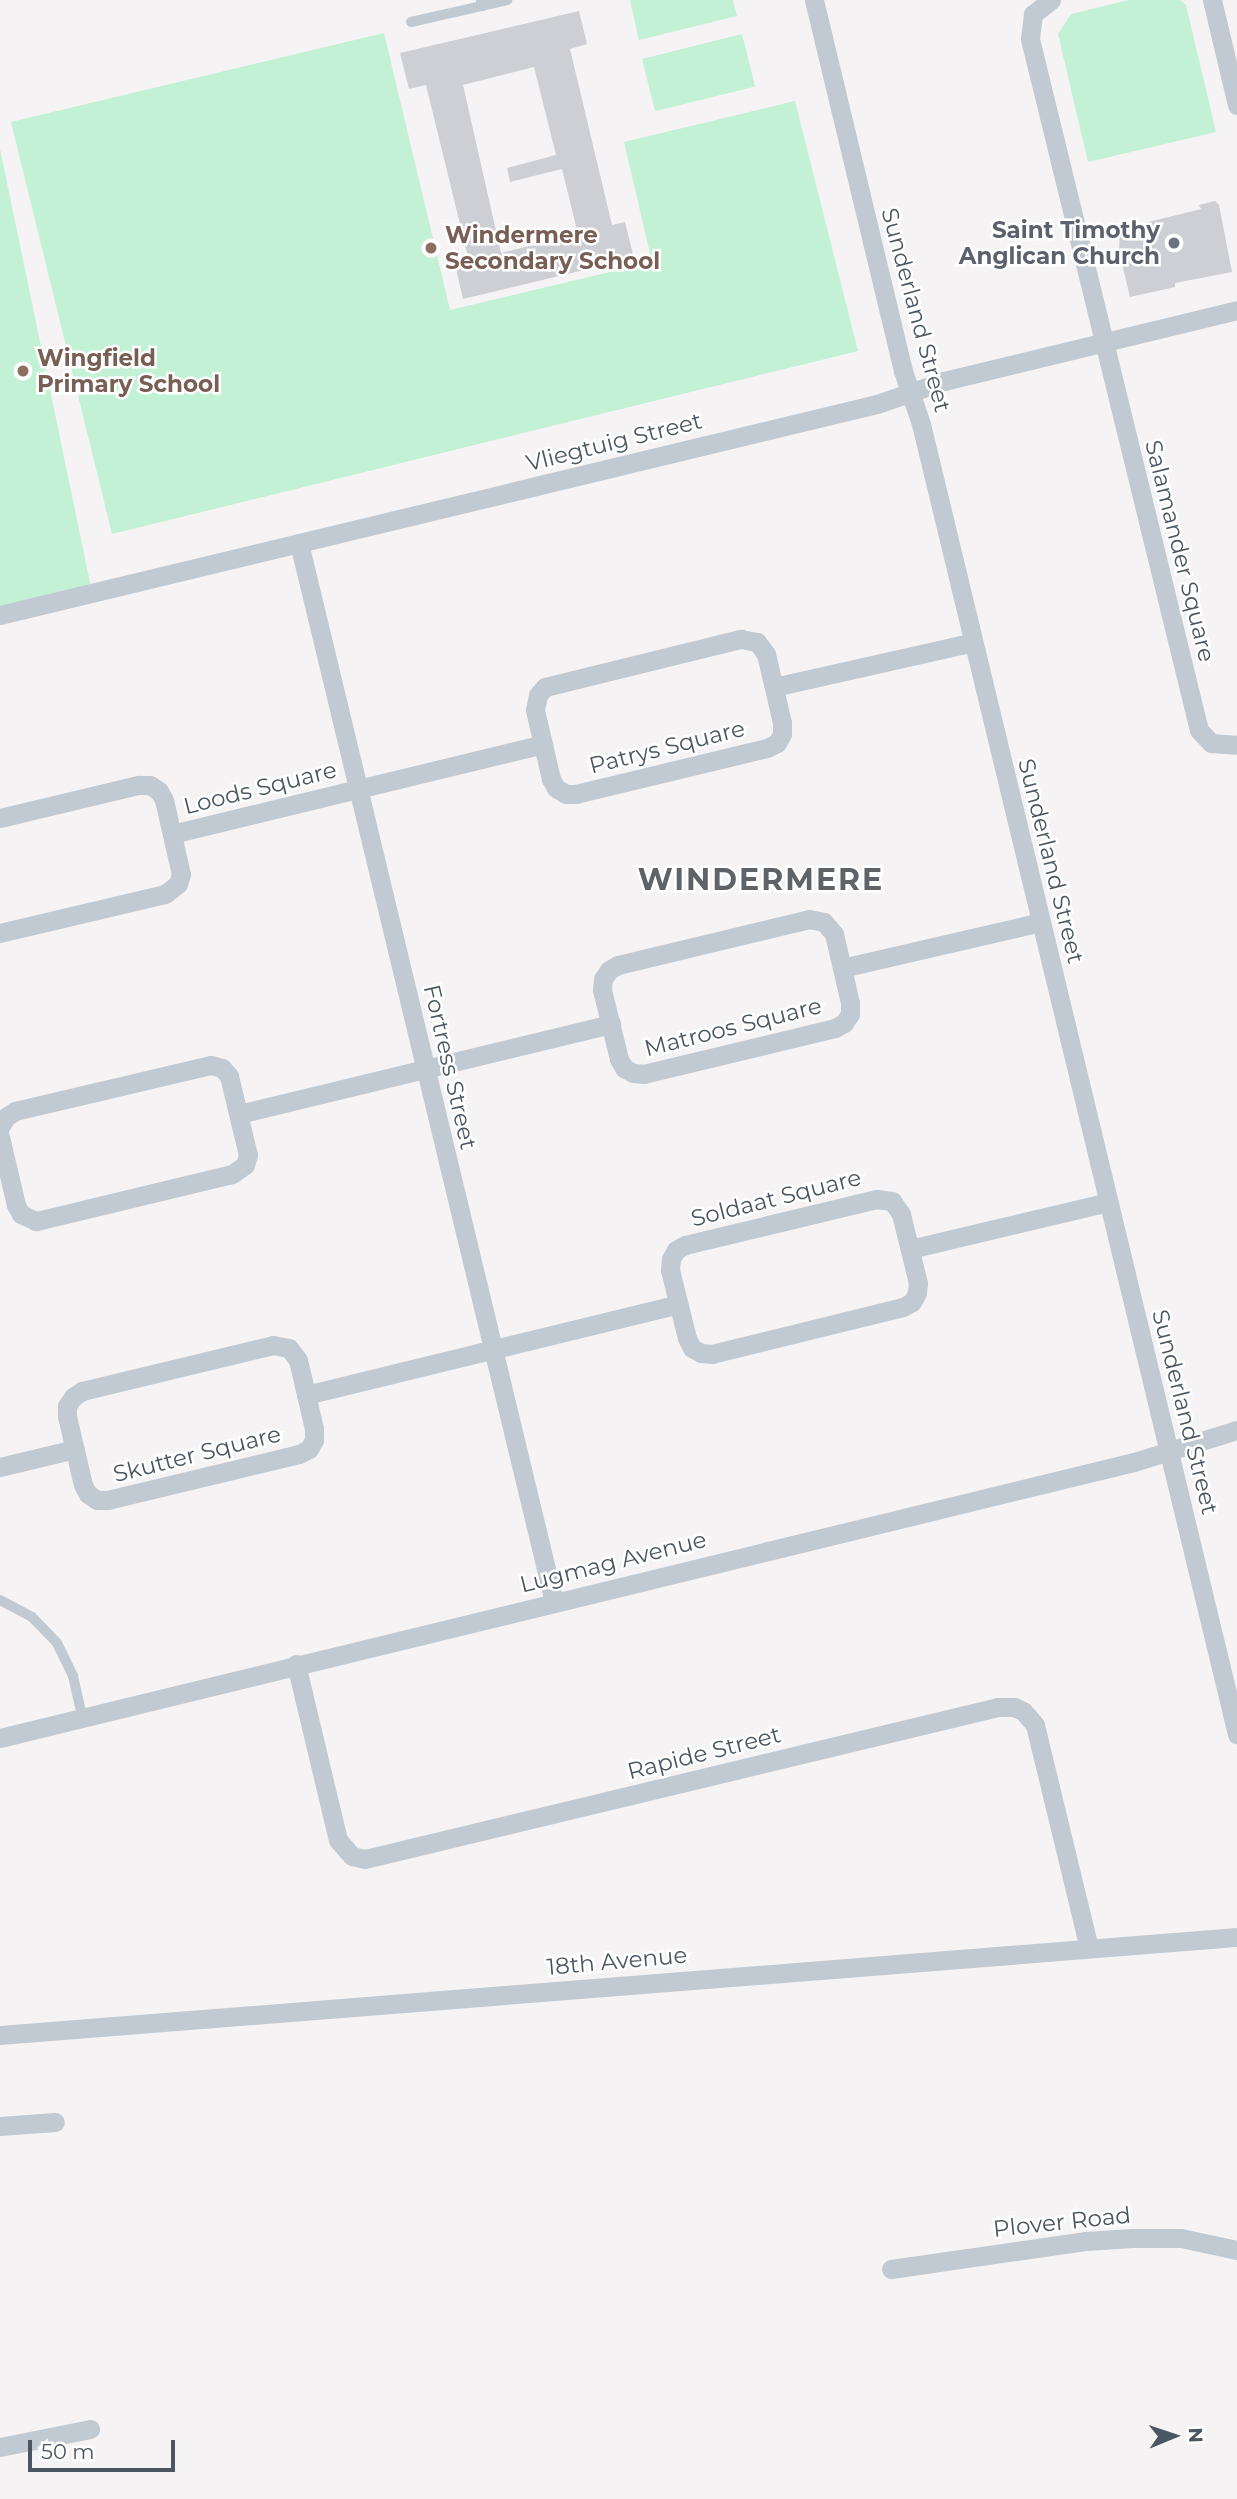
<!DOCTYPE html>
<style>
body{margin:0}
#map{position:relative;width:1237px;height:2499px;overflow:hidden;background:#f5f3f3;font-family:Montserrat,sans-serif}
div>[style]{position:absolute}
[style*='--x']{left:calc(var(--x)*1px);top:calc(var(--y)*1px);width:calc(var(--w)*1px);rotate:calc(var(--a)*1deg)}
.green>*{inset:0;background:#c3f1d5;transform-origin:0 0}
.building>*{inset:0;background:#cdcfd5}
.service>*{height:10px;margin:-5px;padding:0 5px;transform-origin:5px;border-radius:5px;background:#c1cad2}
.minor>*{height:19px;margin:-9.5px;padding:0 9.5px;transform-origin:9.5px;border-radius:9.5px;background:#c1cad2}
.dots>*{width:19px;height:19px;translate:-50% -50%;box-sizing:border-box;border:4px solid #fff;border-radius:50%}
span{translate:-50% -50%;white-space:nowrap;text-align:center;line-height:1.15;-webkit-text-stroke:5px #fff;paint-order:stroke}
.worship-label{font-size:23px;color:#5b616d;font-weight:700}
.right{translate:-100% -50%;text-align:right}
.education-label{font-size:23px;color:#785e54;font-weight:700}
.left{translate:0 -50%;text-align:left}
.street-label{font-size:23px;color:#4a5661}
.district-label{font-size:30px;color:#5f6368;font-weight:700;letter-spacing:2px}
.north{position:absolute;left:1139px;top:2401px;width:70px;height:70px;-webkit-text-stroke:5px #fff;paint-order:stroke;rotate:88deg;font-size:19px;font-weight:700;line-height:28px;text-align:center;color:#4a5661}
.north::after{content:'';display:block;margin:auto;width:24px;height:32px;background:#4a5661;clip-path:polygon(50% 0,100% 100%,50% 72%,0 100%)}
.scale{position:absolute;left:28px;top:2440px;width:147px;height:32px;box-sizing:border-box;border:4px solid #4a5661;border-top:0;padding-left:9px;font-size:21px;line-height:24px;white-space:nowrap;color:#4a5661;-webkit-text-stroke:5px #fff;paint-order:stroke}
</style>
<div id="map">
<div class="green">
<i style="clip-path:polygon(630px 0,733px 0,737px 16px,639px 40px)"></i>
<i style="clip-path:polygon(1129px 0,1180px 0,1186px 5px,1216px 132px,1088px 162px,1058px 34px,1071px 14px)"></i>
<i style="clip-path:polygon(384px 33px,450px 310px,652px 262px,624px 142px,795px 101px,858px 351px,112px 534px,11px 122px)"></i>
<i style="left:742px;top:34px;width:54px;height:103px;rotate:76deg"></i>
<i style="clip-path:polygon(0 149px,92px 592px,0 615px)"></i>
</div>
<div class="building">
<i style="clip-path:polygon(evenodd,579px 11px,587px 44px,570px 49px,612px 225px,625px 222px,634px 258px,463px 299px,455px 264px,469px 261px,426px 85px,409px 89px,400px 53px,579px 11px,534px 67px,556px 155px,507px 168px,510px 182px,562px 169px,578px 234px,501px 253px,463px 85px,534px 67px)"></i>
<i style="clip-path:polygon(1215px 201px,1219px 205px,1232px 272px,1175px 283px,1175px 287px,1130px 297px,1119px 251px,1120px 229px,1201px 209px,1199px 205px)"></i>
</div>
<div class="service">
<i style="--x:481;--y:1;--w:5;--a:79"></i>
<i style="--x:482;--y:6;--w:26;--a:-13"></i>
<i style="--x:411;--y:22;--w:73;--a:-12.7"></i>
<i style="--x:0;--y:1600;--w:36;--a:28"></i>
<i style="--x:32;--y:1617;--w:36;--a:46"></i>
<i style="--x:57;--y:1643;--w:37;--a:64"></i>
<i style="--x:73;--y:1676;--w:41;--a:77.3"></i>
</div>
<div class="minor">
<i style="--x:814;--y:0;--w:382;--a:76.5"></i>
<i style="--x:903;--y:371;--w:56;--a:71.2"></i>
<i style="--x:921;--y:424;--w:1348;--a:76.44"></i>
<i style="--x:1051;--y:0;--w:23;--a:142"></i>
<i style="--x:1033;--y:14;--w:25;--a:97"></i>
<i style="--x:1030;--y:39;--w:711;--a:76.26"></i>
<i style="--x:1199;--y:730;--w:18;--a:47"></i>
<i style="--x:1211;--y:743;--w:26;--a:4"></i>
<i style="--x:1212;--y:0;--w:108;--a:76.6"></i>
<i style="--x:299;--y:543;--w:1089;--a:76.46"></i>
<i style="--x:0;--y:615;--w:902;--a:-13.53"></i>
<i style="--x:877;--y:404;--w:71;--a:-18.9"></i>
<i style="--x:944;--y:381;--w:301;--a:-13.6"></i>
<i style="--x:741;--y:639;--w:16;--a:11"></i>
<i style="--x:757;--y:642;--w:15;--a:53"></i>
<i style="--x:766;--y:654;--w:71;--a:76.9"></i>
<i style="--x:782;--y:723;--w:11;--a:90"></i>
<i style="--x:782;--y:734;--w:10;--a:119"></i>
<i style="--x:777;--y:743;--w:11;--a:153"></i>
<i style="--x:767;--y:748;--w:196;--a:166.5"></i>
<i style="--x:576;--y:794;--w:10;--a:180"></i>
<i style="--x:566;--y:794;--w:12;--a:-149"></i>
<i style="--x:556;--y:788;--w:10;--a:-119"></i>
<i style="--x:551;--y:779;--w:71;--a:-103.1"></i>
<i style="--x:535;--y:710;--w:15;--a:-79"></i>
<i style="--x:538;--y:695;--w:11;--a:-49"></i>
<i style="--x:545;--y:687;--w:202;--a:-13.8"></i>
<i style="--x:774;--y:687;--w:204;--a:-12.7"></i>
<i style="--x:0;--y:818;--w:143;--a:-13.4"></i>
<i style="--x:139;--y:785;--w:11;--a:0"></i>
<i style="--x:150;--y:785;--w:11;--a:34"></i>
<i style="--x:159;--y:791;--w:10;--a:61"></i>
<i style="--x:164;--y:800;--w:76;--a:77.1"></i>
<i style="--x:181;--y:874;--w:10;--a:107"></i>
<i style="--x:178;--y:884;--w:16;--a:142"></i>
<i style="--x:165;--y:894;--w:170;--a:166.7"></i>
<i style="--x:172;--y:834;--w:382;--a:-13.6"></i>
<i style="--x:809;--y:919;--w:15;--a:11"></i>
<i style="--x:824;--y:922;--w:16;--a:50"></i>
<i style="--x:834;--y:934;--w:71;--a:76.9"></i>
<i style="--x:850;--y:1003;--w:11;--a:90"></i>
<i style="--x:850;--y:1014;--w:11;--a:124"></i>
<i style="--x:844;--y:1023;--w:10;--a:151"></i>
<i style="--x:835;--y:1028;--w:196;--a:166.5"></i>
<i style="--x:644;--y:1074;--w:11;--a:-175"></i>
<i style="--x:633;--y:1073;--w:10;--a:-151"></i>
<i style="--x:624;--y:1068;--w:10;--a:-119"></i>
<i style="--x:619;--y:1059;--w:71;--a:-103.8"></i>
<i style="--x:602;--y:990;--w:11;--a:-85"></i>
<i style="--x:603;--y:979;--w:11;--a:-56"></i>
<i style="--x:609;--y:970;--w:10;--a:-29"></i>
<i style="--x:618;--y:965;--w:196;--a:-13.5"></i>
<i style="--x:842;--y:968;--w:204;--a:-13"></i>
<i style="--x:239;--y:1114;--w:383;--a:-13.6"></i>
<i style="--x:0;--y:1127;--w:12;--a:-59"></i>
<i style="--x:6;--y:1117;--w:11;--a:-34"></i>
<i style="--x:15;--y:1111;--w:201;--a:-13.2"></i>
<i style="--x:211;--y:1065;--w:11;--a:15"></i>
<i style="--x:222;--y:1068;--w:11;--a:49"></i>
<i style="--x:229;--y:1076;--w:81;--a:76.5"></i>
<i style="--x:248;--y:1155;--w:10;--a:107"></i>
<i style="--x:245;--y:1165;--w:16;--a:145"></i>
<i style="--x:232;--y:1174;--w:202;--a:166.5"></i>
<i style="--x:36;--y:1221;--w:17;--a:-155"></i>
<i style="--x:21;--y:1214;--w:10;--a:-119"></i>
<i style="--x:16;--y:1205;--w:70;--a:-103.2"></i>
<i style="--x:876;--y:1199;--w:16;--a:7"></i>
<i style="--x:892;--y:1201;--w:16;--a:55"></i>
<i style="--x:901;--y:1214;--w:71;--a:76.2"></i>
<i style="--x:918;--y:1283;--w:10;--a:96"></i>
<i style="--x:917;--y:1293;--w:10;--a:119"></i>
<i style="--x:912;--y:1302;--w:10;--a:151"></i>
<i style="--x:903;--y:1307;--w:197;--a:166.2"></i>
<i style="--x:712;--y:1354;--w:11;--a:-175"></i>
<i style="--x:701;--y:1353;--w:10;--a:-151"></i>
<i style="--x:692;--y:1348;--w:11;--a:-117"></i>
<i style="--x:687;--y:1338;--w:70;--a:-104"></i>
<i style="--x:670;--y:1270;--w:11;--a:-85"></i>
<i style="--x:671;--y:1259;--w:10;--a:-61"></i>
<i style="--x:676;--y:1250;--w:10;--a:-29"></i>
<i style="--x:685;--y:1245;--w:196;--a:-13.5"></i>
<i style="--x:910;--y:1249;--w:204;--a:-13.3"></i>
<i style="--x:273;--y:1345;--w:16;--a:11"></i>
<i style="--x:289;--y:1348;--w:15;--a:53"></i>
<i style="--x:298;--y:1360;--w:71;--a:76.9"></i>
<i style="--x:314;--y:1429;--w:11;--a:90"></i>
<i style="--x:314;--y:1440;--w:10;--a:119"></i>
<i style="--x:309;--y:1449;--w:11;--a:153"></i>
<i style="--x:299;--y:1454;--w:196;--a:166.5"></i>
<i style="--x:108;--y:1500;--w:11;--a:180"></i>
<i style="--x:97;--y:1500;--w:11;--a:-146"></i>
<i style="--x:88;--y:1494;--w:10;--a:-119"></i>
<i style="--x:83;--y:1485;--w:71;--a:-103.1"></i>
<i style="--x:67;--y:1416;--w:10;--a:-90"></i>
<i style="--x:67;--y:1406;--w:11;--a:-56"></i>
<i style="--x:73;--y:1397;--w:11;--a:-34"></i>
<i style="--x:82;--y:1391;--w:196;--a:-13.5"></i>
<i style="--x:306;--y:1395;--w:383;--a:-13.7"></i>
<i style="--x:0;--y:1467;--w:77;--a:-13.5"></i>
<i style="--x:296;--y:1664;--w:181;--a:76.6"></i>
<i style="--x:338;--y:1840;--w:21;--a:49"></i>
<i style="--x:352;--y:1856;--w:13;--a:13"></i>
<i style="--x:365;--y:1859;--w:651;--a:-13.5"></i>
<i style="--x:998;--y:1707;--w:16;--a:0"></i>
<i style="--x:1014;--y:1707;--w:10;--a:24"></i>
<i style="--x:1023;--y:1711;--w:18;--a:49"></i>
<i style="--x:1035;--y:1725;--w:229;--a:76.4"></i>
<i style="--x:0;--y:1738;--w:1167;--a:-13.68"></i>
<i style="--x:1134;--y:1462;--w:108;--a:-17.3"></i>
<i style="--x:0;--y:2035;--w:1241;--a:-4.53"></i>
<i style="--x:0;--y:2126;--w:55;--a:-4.2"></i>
<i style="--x:891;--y:2269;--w:196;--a:-8.2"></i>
<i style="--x:1085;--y:2241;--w:48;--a:-3.6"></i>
<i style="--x:1133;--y:2238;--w:48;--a:0"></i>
<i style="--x:1181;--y:2238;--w:57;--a:12.1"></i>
<i style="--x:0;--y:2447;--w:92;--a:-11.3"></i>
</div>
<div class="dots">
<i style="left:1174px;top:243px;background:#6b7280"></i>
<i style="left:431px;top:248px;background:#8d6e63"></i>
<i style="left:23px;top:371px;background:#8d6e63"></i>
</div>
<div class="worship-label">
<span class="right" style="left:1160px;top:243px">Saint Timothy<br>Anglican Church</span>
</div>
<div class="education-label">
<span class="left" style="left:445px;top:248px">Windermere<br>Secondary School</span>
<span class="left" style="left:37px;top:371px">Wingfield<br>Primary School</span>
</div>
<div class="street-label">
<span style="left:916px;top:310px;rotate:75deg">Sunderland Street</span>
<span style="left:614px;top:442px;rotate:-14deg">Vliegtuig Street</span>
<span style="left:1180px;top:551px;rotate:76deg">Salamander Square</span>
<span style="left:667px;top:747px;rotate:-14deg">Patrys Square</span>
<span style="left:260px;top:788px;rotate:-14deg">Loods Square</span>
<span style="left:1051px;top:861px;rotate:76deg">Sunderland Street</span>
<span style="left:733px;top:1027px;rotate:-14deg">Matroos Square</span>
<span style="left:450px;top:1067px;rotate:77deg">Fortress Street</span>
<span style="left:776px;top:1198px;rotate:-14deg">Soldaat Square</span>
<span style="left:1185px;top:1412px;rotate:76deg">Sunderland Street</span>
<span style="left:197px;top:1454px;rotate:-14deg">Skutter Square</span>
<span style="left:613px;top:1562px;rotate:-14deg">Lugmag Avenue</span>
<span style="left:704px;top:1753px;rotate:-14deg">Rapide Street</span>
<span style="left:617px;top:1961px;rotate:-5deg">18th Avenue</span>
<span style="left:1062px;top:2222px;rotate:-6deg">Plover Road</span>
</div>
<div class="district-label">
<span style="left:761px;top:880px">WINDERMERE</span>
</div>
<div class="north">N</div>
<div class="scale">50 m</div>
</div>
